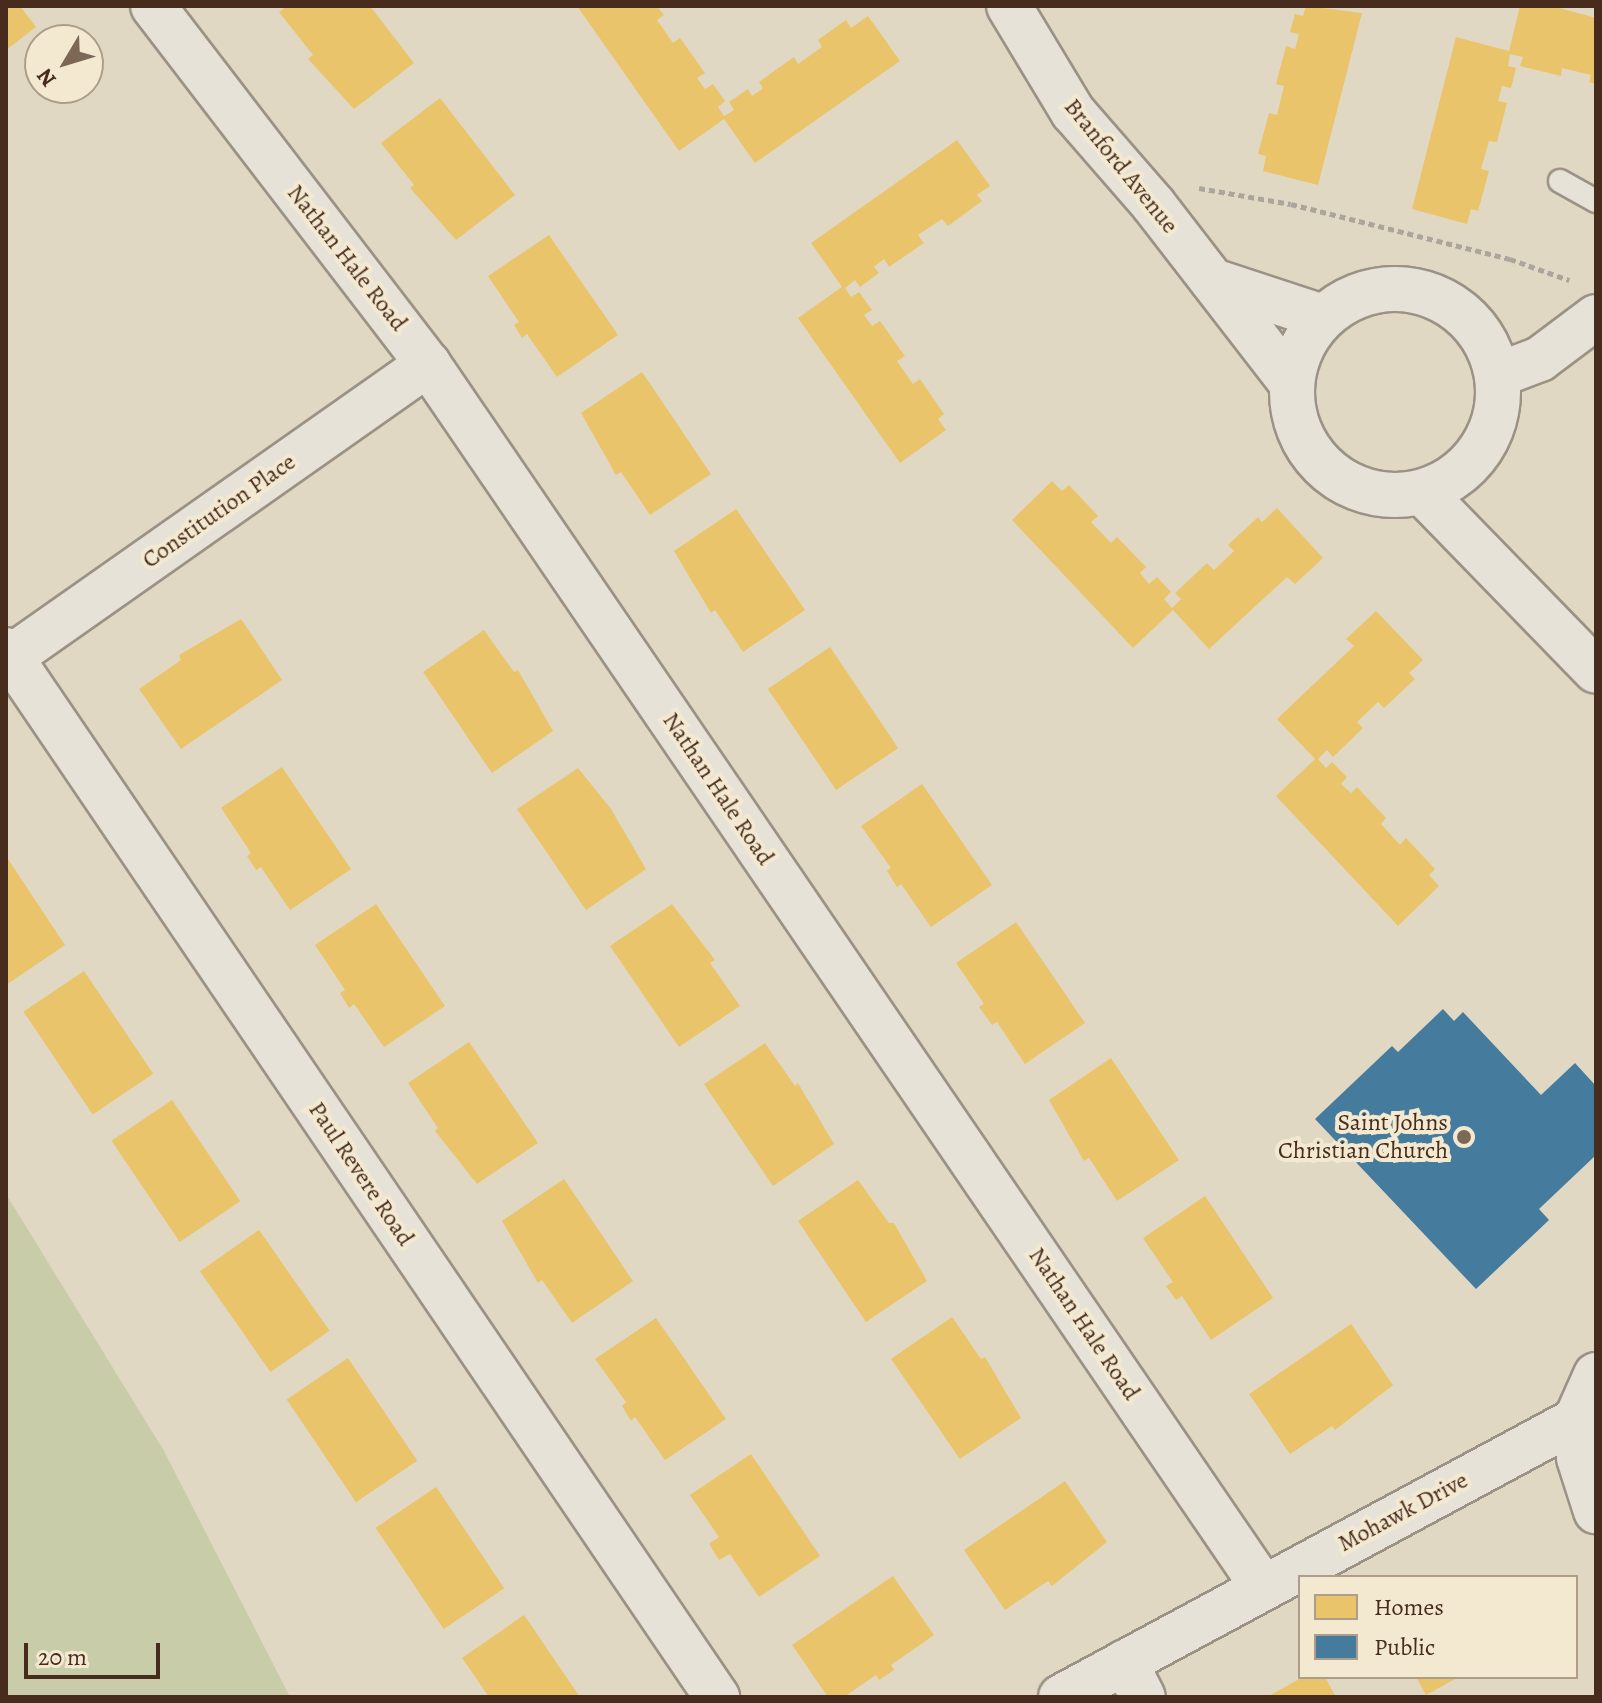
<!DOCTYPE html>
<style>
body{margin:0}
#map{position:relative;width:1602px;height:1703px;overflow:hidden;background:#e1d8c4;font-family:Alegreya,serif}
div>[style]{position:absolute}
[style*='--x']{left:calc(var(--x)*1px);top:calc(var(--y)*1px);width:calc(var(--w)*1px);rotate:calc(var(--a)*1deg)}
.green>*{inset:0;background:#c9cca8}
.homes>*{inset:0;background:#e9c46a;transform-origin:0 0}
.public>*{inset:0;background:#457b9d}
.path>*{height:5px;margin-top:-2.5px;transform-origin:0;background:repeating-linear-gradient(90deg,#aba59c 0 6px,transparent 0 10px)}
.roads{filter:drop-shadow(2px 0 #9b9285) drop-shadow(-2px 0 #9b9285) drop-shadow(0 2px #9b9285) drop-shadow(0 -2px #9b9285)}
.lane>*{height:22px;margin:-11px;padding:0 11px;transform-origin:11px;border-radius:11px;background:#e7e2d8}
.street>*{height:44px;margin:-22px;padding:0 22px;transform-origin:22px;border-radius:22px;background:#e7e2d8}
.street>.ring{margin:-22px;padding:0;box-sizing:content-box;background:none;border:44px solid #e7e2d8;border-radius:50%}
.secondary>*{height:44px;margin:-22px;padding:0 22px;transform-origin:22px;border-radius:22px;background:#e7e2d8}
.dots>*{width:22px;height:22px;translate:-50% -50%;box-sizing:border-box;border:4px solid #f3e9d1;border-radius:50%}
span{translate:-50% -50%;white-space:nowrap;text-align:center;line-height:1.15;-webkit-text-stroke:8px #f3e9d1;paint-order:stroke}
.street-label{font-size:24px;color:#472b1d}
.poi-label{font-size:24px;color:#472b1d}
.right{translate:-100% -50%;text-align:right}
.frame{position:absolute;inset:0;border:8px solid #472b1d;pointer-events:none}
.legend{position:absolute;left:1298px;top:1575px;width:280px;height:104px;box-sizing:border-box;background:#f3e9d1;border:2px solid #ae9d89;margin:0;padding:10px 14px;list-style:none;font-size:24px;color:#472b1d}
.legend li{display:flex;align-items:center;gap:16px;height:40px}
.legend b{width:40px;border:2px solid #ae9d89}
.north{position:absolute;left:24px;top:24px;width:80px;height:80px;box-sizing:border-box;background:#f3e9d1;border:2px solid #ae9d89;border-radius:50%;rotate:232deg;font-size:22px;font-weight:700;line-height:32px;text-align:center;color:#472b1d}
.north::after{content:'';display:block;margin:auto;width:28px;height:36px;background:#7d6857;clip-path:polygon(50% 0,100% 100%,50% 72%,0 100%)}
.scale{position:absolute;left:24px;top:1643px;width:136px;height:36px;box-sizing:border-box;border:4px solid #472b1d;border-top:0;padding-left:10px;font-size:24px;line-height:28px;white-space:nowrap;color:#472b1d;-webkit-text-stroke:6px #f3e9d1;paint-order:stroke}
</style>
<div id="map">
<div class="green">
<i style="clip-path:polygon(6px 1194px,164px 1451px,290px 1697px,6px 1697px)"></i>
</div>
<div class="homes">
<i style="clip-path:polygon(6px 6px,20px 6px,36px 27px,6px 50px)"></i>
<i style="clip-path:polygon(287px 6px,370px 6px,414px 63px,354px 109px,308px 59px,313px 55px,279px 12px)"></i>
<i style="clip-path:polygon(577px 6px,657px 6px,664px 15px,657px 20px,673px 43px,680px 38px,705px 73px,697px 78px,705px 89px,713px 84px,725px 101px,718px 107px,724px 116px,734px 110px,729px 102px,748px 89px,752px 96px,763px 88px,759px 82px,794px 57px,798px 64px,822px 47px,818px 40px,846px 20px,851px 28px,868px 16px,900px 61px,755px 163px,724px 119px,679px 151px)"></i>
<i style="clip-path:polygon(1306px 6px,1362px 13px,1318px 185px,1263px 171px,1266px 156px,1258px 154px,1269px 113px,1277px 115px,1284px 86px,1276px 84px,1286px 46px,1295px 49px,1299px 34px,1290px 32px,1295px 14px,1303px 16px)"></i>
<i style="clip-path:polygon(1520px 6px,1552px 6px,1596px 18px,1596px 84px,1589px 82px,1591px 75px,1562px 68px,1561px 76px,1520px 66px,1523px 57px,1510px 54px,1508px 66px,1516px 68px,1511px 88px,1502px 86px,1498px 101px,1507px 103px,1497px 142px,1489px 141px,1481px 169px,1489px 171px,1478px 211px,1471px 209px,1467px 224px,1412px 209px,1456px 37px,1509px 51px)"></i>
<i style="clip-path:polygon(440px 98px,515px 195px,456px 240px,410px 188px,414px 185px,381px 143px)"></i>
<i style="clip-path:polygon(957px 140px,990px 186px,977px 195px,982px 201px,948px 226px,942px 219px,918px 235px,924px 243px,889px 267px,884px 259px,874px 267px,879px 273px,860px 287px,855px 280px,845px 288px,851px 297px,859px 292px,872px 310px,864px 315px,872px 326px,880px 321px,905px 356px,897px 361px,913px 384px,920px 379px,944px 414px,938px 419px,946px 430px,900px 463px,798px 318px,842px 287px,811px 243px)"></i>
<i style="clip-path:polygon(549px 235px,618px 335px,557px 377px,527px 334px,522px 338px,514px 325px,519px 322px,488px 276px)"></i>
<i style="clip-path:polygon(642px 372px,711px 474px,650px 515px,621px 472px,616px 475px,581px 413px)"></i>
<i style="clip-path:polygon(1052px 481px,1062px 491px,1069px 485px,1098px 516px,1091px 522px,1111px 543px,1117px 537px,1146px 567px,1140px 573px,1149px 584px,1157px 577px,1171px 592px,1164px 599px,1172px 608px,1181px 599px,1175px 593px,1207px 563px,1214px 570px,1234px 551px,1228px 545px,1258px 517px,1262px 522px,1277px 508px,1323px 558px,1295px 584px,1287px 577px,1209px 649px,1173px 610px,1133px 648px,1012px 520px)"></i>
<i style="clip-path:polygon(736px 509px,805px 610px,743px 652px,715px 610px,711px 613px,674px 551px)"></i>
<i style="clip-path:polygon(1376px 611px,1423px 660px,1409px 673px,1415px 679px,1384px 708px,1378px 702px,1357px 722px,1363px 728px,1333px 757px,1327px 750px,1318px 759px,1326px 768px,1332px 762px,1347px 777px,1341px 784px,1351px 793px,1357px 787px,1386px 818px,1381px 824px,1400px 845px,1406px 838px,1435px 869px,1429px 875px,1439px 886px,1398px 926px,1276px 796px,1315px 759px,1277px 719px,1354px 646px,1346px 639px)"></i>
<i style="clip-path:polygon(241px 619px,282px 680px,181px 749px,139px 689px,181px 660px,179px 655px)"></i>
<i style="clip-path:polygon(484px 630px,514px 672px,518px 670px,553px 731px,492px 773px,423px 672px)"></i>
<i style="left:830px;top:647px;width:122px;height:75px;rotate:56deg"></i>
<i style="clip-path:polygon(282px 767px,351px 869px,290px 910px,261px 867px,256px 870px,247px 856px,251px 853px,221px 808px)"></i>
<i style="clip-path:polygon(578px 768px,611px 809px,646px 869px,586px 910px,517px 809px)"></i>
<i style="clip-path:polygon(922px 784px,992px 885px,931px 927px,901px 884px,897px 887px,887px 871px,891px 868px,861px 826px)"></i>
<i style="clip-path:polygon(6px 856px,65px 945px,6px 985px)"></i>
<i style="clip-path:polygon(376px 904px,445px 1006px,384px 1047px,354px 1004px,349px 1008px,340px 993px,345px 990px,315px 945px)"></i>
<i style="clip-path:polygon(672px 904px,715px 960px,710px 963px,740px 1006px,679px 1047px,610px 946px)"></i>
<i style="clip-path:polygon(1016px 922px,1085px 1023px,1025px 1064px,997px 1022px,992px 1025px,979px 1007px,984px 1004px,956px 963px)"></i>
<i style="left:84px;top:971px;width:124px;height:73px;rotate:56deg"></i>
<i style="clip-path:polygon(469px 1042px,538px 1143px,477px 1184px,435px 1131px,438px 1128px,408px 1083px)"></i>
<i style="clip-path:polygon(765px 1043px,795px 1086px,798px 1083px,834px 1144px,773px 1186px,704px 1084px)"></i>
<i style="clip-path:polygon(1111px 1058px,1179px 1160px,1117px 1201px,1089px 1158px,1084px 1161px,1049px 1100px)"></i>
<i style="left:172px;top:1100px;width:122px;height:73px;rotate:56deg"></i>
<i style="clip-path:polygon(564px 1179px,633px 1281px,572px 1323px,542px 1280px,538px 1283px,502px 1221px)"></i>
<i style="clip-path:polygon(858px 1180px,889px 1223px,894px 1223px,927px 1281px,866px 1322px,798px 1221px)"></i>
<i style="clip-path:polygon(1205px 1196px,1273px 1298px,1211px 1340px,1182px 1296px,1176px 1300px,1166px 1286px,1173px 1282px,1143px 1238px)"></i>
<i style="left:259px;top:1230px;width:123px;height:72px;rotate:55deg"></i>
<i style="clip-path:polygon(952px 1317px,981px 1359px,985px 1357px,1021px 1418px,960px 1459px,891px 1359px)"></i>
<i style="clip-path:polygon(656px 1318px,726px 1419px,665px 1460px,635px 1417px,631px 1421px,622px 1406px,626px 1402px,595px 1359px)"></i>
<i style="clip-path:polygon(1351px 1324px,1393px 1385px,1335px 1430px,1332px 1426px,1290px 1454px,1249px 1394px)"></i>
<i style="left:348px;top:1358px;width:124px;height:74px;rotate:56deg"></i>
<i style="clip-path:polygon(751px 1454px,820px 1556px,759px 1597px,730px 1554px,719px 1560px,709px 1544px,719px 1537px,690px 1495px)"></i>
<i style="clip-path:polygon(1065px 1481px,1107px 1542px,1052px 1586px,1048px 1581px,1005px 1610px,964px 1550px)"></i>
<i style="left:436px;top:1487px;width:122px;height:73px;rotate:56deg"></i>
<i style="clip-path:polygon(893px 1576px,934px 1635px,891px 1665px,894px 1670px,879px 1680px,876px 1675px,844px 1697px,828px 1697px,792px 1645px)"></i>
<i style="clip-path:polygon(524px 1615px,580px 1697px,489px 1697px,462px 1658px)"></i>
<i style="clip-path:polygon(1303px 1677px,1325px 1677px,1336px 1697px,1267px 1697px)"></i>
<i style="clip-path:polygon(1416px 1677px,1459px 1677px,1426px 1695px)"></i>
</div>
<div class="public">
<i style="clip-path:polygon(1443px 1009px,1454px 1021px,1463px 1012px,1541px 1095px,1575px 1063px,1596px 1086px,1596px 1155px,1539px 1209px,1549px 1220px,1476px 1289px,1315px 1119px,1392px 1046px,1398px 1052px)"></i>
</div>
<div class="path">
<i style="--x:1199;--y:188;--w:93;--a:9.9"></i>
<i style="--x:1291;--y:204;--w:226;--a:14.1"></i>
<i style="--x:1510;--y:259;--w:63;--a:19.6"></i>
</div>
<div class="roads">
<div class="lane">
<i style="--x:1560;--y:181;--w:41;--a:29.1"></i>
</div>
<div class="street">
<i style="--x:153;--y:6;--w:451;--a:52.5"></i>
<i style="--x:428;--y:364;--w:1481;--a:55.68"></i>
<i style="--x:1009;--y:6;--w:124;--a:58.9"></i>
<i style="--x:1073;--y:112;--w:122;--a:49"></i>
<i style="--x:1153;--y:204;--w:227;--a:52.3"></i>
<i style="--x:1213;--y:281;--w:116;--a:18.1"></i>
<i class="ring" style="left:1292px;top:289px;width:162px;height:162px"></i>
<i style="--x:1498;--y:375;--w:45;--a:-20.9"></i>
<i style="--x:1540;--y:359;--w:70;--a:-36.9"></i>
<i style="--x:1425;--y:495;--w:245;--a:45.8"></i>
<i style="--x:6;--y:650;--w:1266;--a:55.82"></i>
<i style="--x:11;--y:657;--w:510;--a:-35.09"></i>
<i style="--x:1125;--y:1662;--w:39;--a:63"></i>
<i style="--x:1061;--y:1697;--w:585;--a:-28.27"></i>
</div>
<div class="secondary">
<i style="--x:1596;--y:1375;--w:49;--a:114"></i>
<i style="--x:1576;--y:1420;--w:38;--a:85"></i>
<i style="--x:1579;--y:1458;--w:56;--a:72.2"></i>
</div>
</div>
<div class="dots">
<i style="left:1464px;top:1137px;background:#7d6857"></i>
</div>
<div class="street-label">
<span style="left:1121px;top:166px;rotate:51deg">Branford Avenue</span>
<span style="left:347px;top:258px;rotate:52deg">Nathan Hale Road</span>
<span style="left:219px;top:511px;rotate:-35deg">Constitution Place</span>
<span style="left:718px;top:789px;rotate:56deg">Nathan Hale Road</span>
<span style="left:361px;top:1174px;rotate:56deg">Paul Revere Road</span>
<span style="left:1084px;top:1324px;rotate:56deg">Nathan Hale Road</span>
<span style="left:1403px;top:1512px;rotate:-28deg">Mohawk Drive</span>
</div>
<div class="poi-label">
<span class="right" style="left:1448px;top:1137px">Saint Johns<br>Christian Church</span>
</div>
<div class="frame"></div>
<ul class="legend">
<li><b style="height:22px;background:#e9c46a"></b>Homes</li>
<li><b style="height:22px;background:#457b9d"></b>Public</li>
</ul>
<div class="north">N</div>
<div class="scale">20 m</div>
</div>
